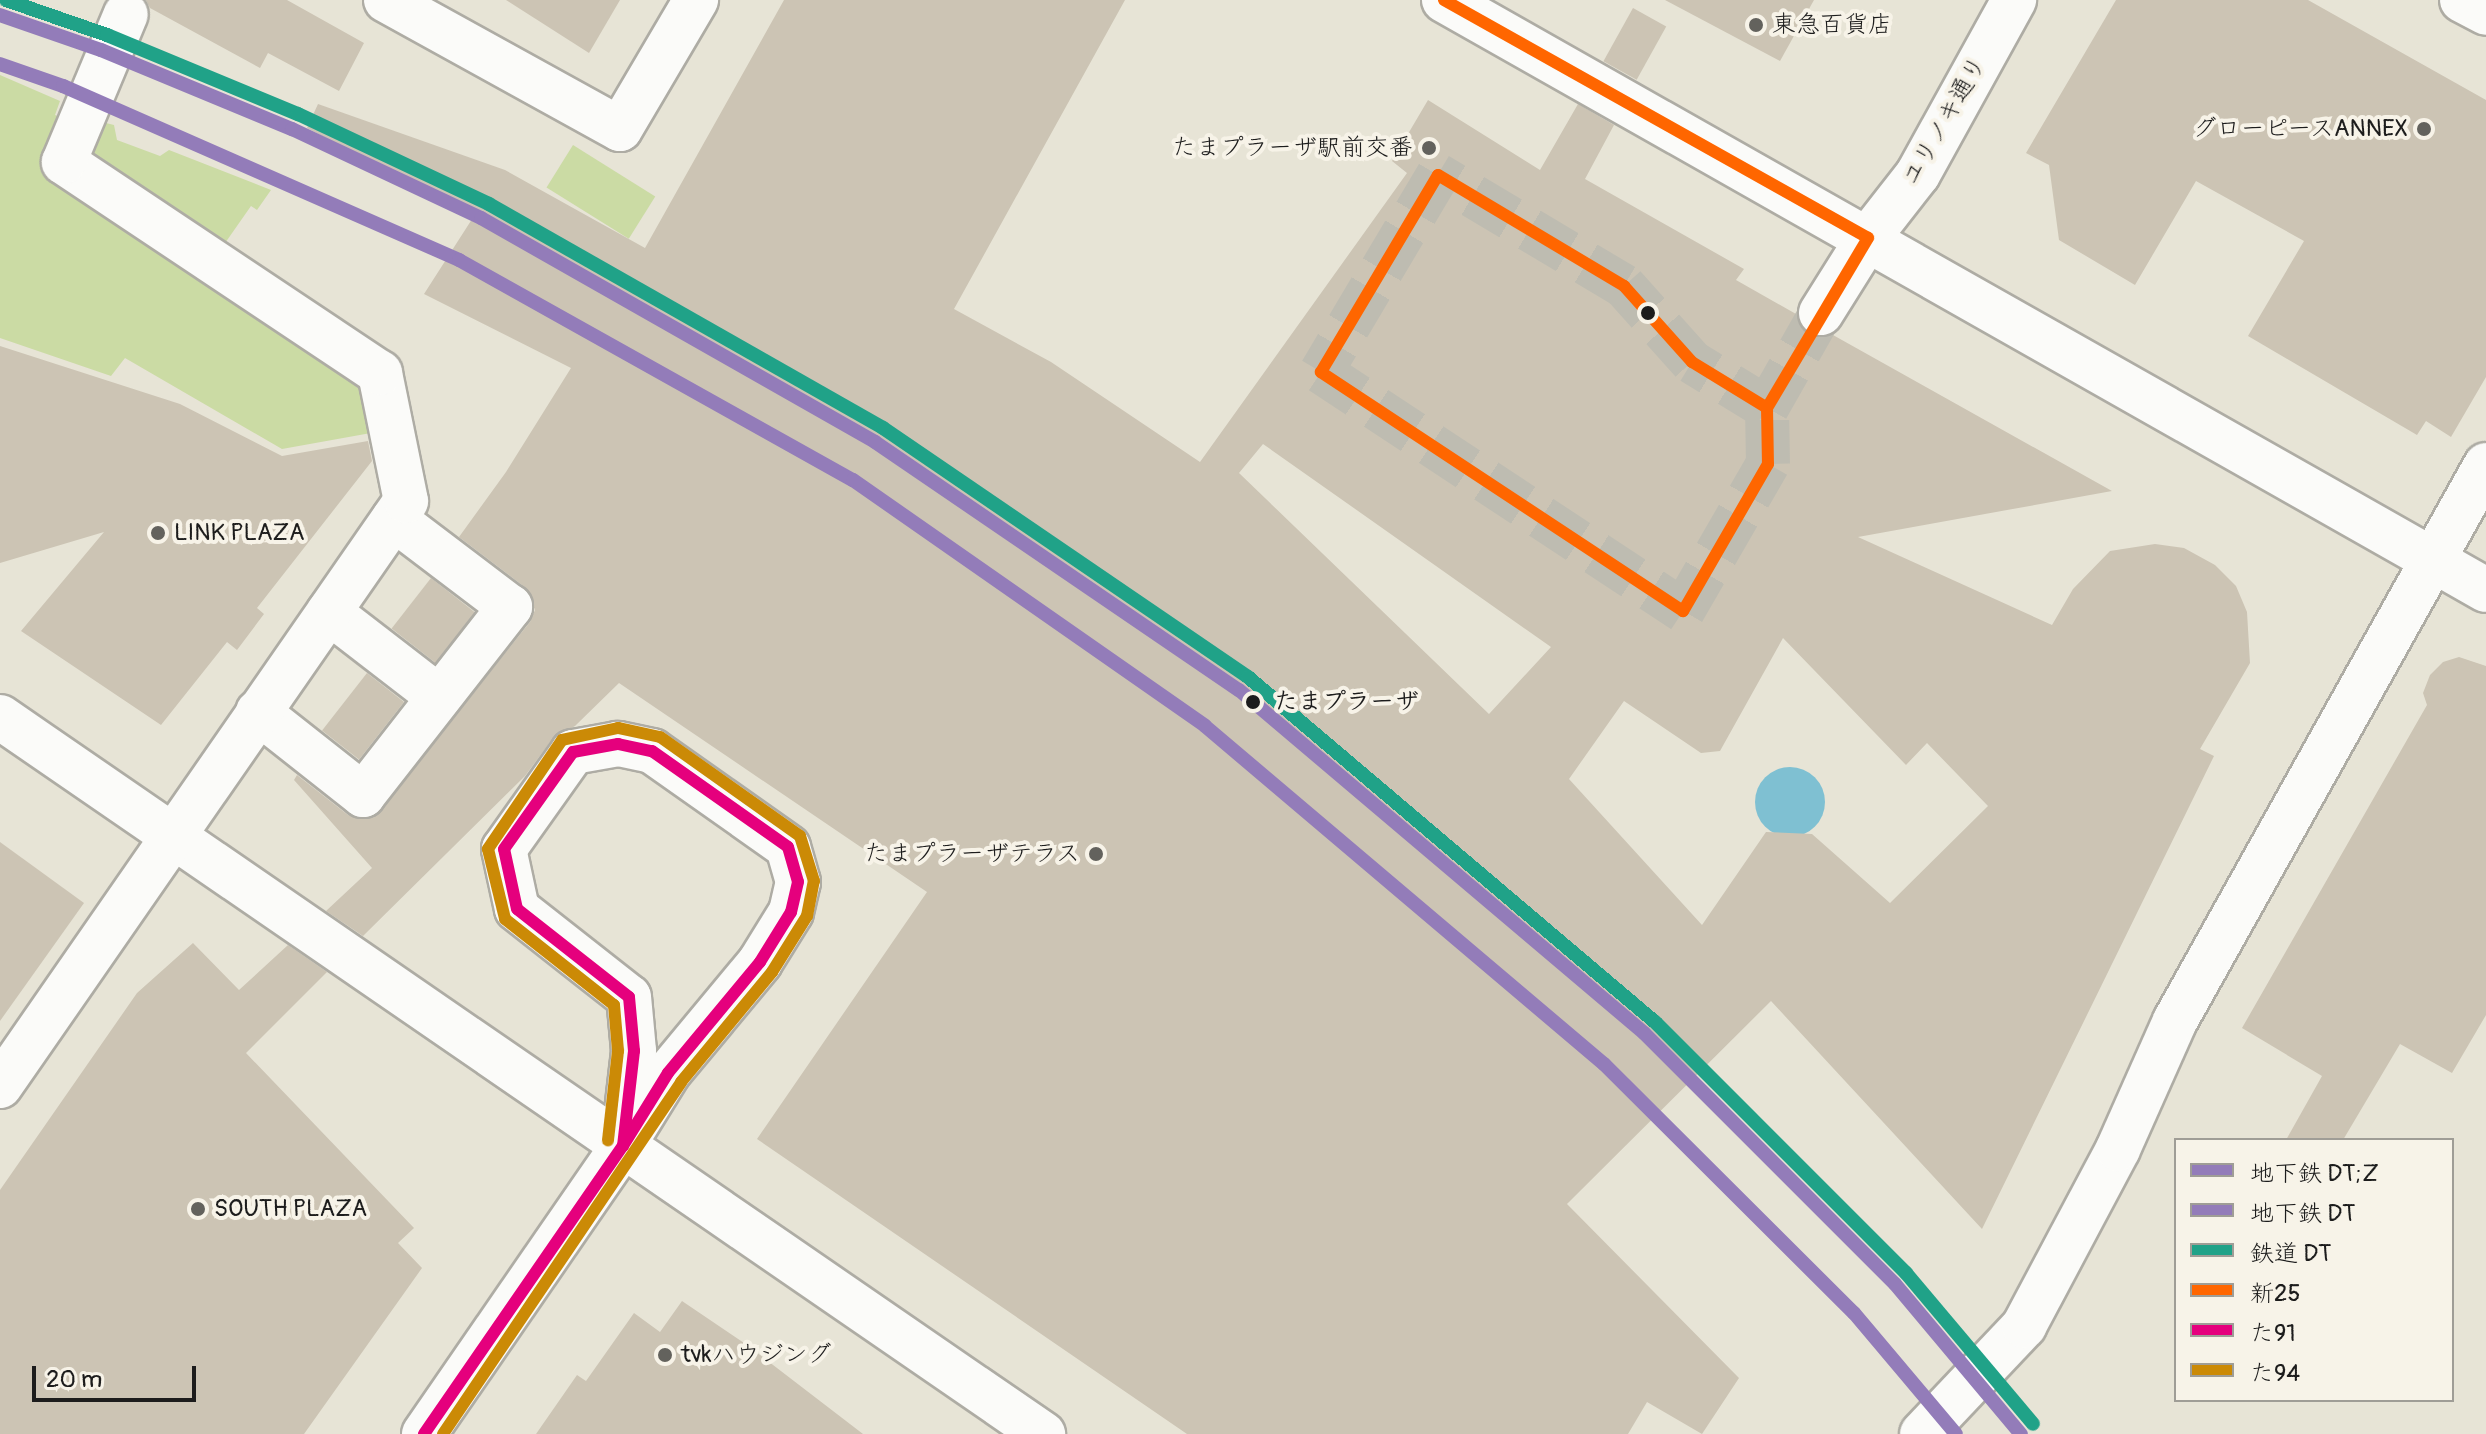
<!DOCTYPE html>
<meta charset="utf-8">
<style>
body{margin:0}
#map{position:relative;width:2486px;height:1434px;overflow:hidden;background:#e7e4d6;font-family:Pangolin,"Klee One",sans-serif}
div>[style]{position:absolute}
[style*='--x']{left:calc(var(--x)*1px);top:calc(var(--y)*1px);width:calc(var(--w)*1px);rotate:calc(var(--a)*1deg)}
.green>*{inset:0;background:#cbdba4;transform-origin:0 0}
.water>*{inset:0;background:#7fc0d2}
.round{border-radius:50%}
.building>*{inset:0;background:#ccc4b4;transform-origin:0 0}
.minor-tunnel>*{height:44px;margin-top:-22px;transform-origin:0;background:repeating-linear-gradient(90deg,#bebcb1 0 44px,transparent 0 66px)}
.roads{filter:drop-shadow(2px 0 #aeaca4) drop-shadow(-2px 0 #aeaca4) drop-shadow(0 2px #aeaca4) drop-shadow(0 -2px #aeaca4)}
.minor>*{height:44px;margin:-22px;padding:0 22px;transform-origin:22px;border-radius:22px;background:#fbfbf9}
.bus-1>*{height:12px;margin:-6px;padding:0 6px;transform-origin:6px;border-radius:6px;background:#f60}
.bus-2>*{height:12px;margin:-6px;padding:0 6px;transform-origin:6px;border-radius:6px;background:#e5007d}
.bus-3>*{height:12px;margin:-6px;padding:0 6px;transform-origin:6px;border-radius:6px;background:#cb8a06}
.rail-1>*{height:14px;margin:-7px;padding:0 7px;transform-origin:7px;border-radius:7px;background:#20a288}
.metro-1>*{height:14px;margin:-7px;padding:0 7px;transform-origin:7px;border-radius:7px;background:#937cb9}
.metro-2>*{height:14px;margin:-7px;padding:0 7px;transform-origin:7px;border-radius:7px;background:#937cb9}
.dots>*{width:22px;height:22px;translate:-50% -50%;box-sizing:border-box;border:4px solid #f7f3e8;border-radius:50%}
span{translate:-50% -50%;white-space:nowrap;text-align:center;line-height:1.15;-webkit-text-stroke:8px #f7f3e8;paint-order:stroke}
.poi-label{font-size:24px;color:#1c1c1c}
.left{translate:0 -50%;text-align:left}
.right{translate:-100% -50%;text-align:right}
.street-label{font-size:24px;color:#1c1c1c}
.stop-label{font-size:24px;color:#1c1c1c;font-weight:700}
.legend{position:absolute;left:2174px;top:1138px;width:280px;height:264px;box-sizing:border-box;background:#f7f3e8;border:2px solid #9f9d96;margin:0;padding:10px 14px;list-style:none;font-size:24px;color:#1c1c1c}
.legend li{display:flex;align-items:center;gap:16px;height:40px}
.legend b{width:40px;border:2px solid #9f9d96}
.scale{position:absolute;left:32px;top:1366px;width:164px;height:36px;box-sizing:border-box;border:4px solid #1c1c1c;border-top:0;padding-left:10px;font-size:24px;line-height:28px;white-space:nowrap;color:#1c1c1c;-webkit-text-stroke:6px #f7f3e8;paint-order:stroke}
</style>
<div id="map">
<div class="green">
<i style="clip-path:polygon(0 75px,60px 101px,55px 115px,62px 118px,48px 163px,370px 379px,382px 431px,282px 449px,125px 358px,111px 376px,0 338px)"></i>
<i style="clip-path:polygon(106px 123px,114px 125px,117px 140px,160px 156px,169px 150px,271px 190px,257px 210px,251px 206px,223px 246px,90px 154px)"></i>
<i style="left:573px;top:145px;width:97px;height:50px;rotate:32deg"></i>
</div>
<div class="water">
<i class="round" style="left:1755px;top:767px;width:70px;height:70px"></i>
</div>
<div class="building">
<i style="clip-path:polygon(146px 0,287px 0,364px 43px,339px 91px,268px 53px,260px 68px,150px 8px)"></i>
<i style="clip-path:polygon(506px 0,620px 0,589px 53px)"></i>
<i style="clip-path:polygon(evenodd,784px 0,1125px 0,954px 309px,1051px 362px,1200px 462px,1407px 173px,1392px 161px,1428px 100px,1540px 170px,1578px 104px,1614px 125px,1585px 179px,1744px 269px,1736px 280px,1796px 314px,1808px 334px,1833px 335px,2112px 491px,1858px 537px,2052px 625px,2073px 589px,2110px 551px,2155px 544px,2184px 548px,2215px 565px,2236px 586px,2247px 612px,2250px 663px,2200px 749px,2214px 756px,1982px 1229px,1771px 1001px,1567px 1204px,1739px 1378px,1702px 1434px,1647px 1402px,1628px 1434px,1187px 1434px,757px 1139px,927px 892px,619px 683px,575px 726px,553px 738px,525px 776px,363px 936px,326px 911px,372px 868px,294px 780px,297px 775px,348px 815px,373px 818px,530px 622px,535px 610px,526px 588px,459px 537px,506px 472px,571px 368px,424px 294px,474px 216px,307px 128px,318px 104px,505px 170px,645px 248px,784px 0,1263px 444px,1551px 647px,1489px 714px,1239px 473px,1263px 444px,784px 0,1783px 638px,1906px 765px,1927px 743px,1988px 806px,1890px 903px,1812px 834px,1766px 832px,1702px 925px,1569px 779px,1624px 701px,1701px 753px,1720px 751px,1783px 638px)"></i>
<i style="clip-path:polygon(1665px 0,1814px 0,1780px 61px)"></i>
<i style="clip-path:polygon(2116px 0,2308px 0,2486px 100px,2486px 377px,2451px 437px,2426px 421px,2417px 435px,2248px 336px,2304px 241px,2196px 181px,2135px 285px,2059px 240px,2049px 165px,2026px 153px)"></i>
<i style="left:1633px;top:8px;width:38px;height:61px;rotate:29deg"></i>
<i style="clip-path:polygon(0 346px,180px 404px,282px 456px,368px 441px,372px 461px,257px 608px,264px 614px,237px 650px,227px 642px,161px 725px,21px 631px,104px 532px,0 563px)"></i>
<i style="left:431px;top:578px;width:56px;height:64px;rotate:38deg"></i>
<i style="clip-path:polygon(2459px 657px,2486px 666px,2486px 1015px,2452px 1073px,2400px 1044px,2343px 1140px,2286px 1140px,2322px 1076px,2242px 1028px,2427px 705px,2423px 693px,2430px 675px,2443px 662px)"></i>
<i style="left:367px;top:673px;width:47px;height:73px;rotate:38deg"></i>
<i style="clip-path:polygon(0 842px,84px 903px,0 1021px)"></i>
<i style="clip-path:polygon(193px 943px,239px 990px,288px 945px,327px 972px,246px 1053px,414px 1228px,398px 1243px,422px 1268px,304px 1434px,0 1434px,0 1190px,137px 993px)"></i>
<i style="clip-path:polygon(682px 1301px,747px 1345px,863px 1434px,536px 1434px,577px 1375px,586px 1381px,634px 1313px,660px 1332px)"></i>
</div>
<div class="minor-tunnel">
<i style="--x:1767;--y:408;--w:88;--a:-148.5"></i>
<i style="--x:1692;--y:362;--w:102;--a:-131.8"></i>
<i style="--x:1624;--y:286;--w:217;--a:-149.2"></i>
<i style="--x:1438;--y:175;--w:229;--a:120.7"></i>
<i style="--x:1321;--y:372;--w:434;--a:33.4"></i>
<i style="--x:1683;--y:611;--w:170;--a:-60"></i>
<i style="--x:1768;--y:464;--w:56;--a:-91"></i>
<i style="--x:1767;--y:408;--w:109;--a:-60.4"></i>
</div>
<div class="roads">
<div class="minor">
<i style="--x:386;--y:0;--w:267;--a:28.9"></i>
<i style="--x:620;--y:129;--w:150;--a:-59.5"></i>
<i style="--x:1444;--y:0;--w:1197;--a:29.52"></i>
<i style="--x:2462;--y:0;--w:27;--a:28"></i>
<i style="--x:1821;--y:313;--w:89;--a:-57.9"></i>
<i style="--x:1868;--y:238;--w:81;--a:-52"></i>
<i style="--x:1918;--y:174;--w:199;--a:-61.1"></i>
<i style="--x:329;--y:612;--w:139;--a:37.7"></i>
<i style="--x:258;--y:712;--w:134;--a:38.3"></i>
<i style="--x:363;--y:795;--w:239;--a:-52"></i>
<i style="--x:510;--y:607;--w:146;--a:-142.8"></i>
<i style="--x:0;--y:717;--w:1266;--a:34.51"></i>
<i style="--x:0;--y:1086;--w:712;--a:-55.24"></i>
<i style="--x:406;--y:501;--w:131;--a:-101.5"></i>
<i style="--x:380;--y:373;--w:380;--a:-146.3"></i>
<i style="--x:64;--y:162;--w:160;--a:-67.3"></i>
<i style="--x:424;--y:1434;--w:350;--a:-55.4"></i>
<i style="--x:623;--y:1146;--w:86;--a:-58.3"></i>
<i style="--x:668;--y:1073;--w:144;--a:-50.3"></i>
<i style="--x:760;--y:962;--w:59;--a:-58.2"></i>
<i style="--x:791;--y:912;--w:31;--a:-77"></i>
<i style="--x:798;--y:882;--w:36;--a:-106"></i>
<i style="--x:788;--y:847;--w:166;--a:-144.8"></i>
<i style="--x:652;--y:751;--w:35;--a:-168"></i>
<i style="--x:618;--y:744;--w:46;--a:169.9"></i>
<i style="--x:573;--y:752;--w:119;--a:125.4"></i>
<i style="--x:504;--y:849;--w:61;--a:77.8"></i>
<i style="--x:517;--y:909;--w:142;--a:38.2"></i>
<i style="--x:629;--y:997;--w:54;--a:84.7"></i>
<i style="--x:634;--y:1051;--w:96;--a:96.6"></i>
<i style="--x:1922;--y:1434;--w:149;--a:-46.6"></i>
<i style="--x:2024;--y:1326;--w:200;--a:-62"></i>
<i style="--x:2118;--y:1149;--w:140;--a:-66"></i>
<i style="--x:2175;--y:1021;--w:637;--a:-60.78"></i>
</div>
</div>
<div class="bus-1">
<i style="--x:1444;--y:0;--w:486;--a:29.3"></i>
<i style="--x:1438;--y:175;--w:217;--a:30.8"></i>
<i style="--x:1624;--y:286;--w:102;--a:48.2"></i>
<i style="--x:1692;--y:362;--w:88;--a:31.5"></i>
<i style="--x:1767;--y:408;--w:56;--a:89"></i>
<i style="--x:1768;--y:464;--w:170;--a:120"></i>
<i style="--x:1683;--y:611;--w:434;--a:-146.6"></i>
<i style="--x:1321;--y:372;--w:229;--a:-59.3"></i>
<i style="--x:1767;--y:408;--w:198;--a:-59.3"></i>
</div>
<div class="bus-2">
<i style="--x:618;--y:744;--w:35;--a:12"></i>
<i style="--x:652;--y:751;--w:166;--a:35.2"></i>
<i style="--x:788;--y:847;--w:36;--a:74"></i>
<i style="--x:798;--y:882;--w:31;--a:103"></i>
<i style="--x:791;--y:912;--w:59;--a:121.8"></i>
<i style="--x:760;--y:962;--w:144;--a:129.7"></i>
<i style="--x:668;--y:1073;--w:86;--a:121.7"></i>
<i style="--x:623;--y:1146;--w:96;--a:-83.4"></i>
<i style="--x:634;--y:1051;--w:54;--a:-95.3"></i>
<i style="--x:629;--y:997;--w:142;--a:-141.8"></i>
<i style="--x:517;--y:909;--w:61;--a:-102.2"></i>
<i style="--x:504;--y:849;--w:119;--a:-54.6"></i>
<i style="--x:573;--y:752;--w:46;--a:-10.1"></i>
<i style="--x:424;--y:1434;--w:350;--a:-55.4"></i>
</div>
<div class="bus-3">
<i style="--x:443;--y:1434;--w:425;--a:-55.9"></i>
<i style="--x:681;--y:1082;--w:143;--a:-50.4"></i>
<i style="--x:772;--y:972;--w:66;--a:-58"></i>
<i style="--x:807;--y:916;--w:36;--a:-79"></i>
<i style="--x:814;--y:881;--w:47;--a:-107.3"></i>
<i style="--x:800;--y:836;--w:171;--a:-144.7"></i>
<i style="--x:660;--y:737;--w:43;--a:-167.9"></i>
<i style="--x:618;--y:728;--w:57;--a:167.9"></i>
<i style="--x:562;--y:740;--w:132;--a:124.2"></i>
<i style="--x:488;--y:849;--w:72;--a:76.3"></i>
<i style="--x:505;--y:919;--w:139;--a:38.3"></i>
<i style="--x:614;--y:1005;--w:46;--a:85"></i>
<i style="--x:618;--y:1051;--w:90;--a:96.4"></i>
</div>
<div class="rail-1">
<i style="--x:6;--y:0;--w:107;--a:19.1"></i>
<i style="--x:107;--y:35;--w:207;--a:22.5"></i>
<i style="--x:298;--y:114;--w:211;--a:25.2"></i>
<i style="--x:489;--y:204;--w:453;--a:29.6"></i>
<i style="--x:883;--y:428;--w:442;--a:34.3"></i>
<i style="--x:1248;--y:677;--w:534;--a:40.29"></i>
<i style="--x:1655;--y:1022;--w:355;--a:45"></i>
<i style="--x:1906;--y:1273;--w:197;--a:49.9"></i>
</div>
<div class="metro-1">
<i style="--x:0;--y:15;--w:107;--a:19.1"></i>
<i style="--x:101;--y:50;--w:207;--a:22.5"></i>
<i style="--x:292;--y:129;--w:209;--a:25.2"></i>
<i style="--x:481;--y:218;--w:453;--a:29.6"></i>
<i style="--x:875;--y:442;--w:440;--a:34.3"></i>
<i style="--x:1239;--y:690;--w:531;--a:40.26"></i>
<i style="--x:1644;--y:1033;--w:355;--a:45"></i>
<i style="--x:1895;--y:1284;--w:196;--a:50"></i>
</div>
<div class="metro-2">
<i style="--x:0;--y:64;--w:67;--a:19.2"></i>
<i style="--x:63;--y:86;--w:433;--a:23.7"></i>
<i style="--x:459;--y:260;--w:451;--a:29.2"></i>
<i style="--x:853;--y:480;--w:429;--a:34.9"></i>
<i style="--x:1205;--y:726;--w:523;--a:40.27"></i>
<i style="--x:1604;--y:1064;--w:353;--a:44.9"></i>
<i style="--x:1854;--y:1313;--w:158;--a:49.9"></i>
</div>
<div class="dots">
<i style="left:1756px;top:25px;background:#63625d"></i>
<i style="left:2424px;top:129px;background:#63625d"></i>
<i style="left:1429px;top:148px;background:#63625d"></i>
<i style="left:1648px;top:313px;background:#1c1c1c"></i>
<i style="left:158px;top:533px;background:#63625d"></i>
<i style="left:1253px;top:702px;background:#1c1c1c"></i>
<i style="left:1096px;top:854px;background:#63625d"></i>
<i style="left:198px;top:1209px;background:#63625d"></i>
<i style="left:665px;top:1355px;background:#63625d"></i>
</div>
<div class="poi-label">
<span class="left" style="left:1772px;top:25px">東急百貨店</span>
<span class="right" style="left:2408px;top:129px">グローピースANNEX</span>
<span class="right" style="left:1413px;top:148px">たまプラーザ駅前交番</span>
<span class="left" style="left:174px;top:533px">LINK PLAZA</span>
<span class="right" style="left:1080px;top:854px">たまプラーザテラス</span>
<span class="left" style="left:214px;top:1209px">SOUTH PLAZA</span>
<span class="left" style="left:681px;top:1355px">tvkハウジング</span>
</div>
<div class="street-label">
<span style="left:1944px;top:121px;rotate:-60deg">ユリノキ通り</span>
</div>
<div class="stop-label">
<span class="left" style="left:1274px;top:702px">たまプラーザ</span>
</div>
<ul class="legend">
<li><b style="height:10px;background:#937cb9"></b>地下鉄 DT;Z</li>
<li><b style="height:10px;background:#937cb9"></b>地下鉄 DT</li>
<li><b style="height:10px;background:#20a288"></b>鉄道 DT</li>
<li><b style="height:10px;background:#f60"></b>新25</li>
<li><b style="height:10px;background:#e5007d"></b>た91</li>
<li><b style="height:10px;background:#cb8a06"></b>た94</li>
</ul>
<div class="scale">20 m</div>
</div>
